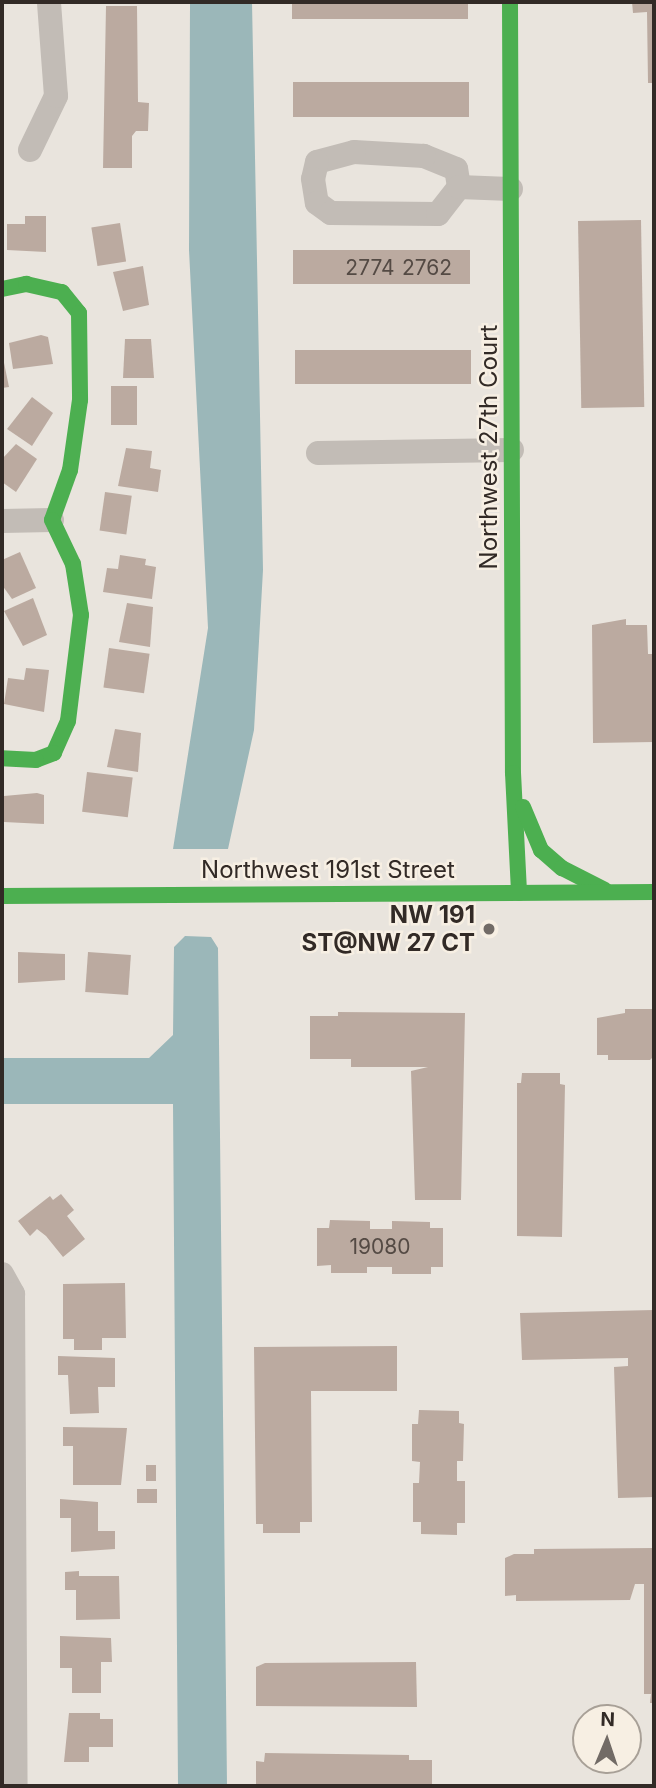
<!DOCTYPE html>
<style>
body{margin:0}
#map{position:relative;width:656px;height:1788px;overflow:hidden;background:#e9e4dd;font-family:Inter,sans-serif}
div>[style]{position:absolute}
[style*='--x']{left:calc(var(--x)*1px);top:calc(var(--y)*1px);width:calc(var(--w)*1px);rotate:calc(var(--a)*1deg)}
.water>*{inset:0;background:#9bb7b9}
.building>*{inset:0;background:#bbaaa0;transform-origin:0 0}
.street>*{height:24px;margin:-12px;padding:0 12px;transform-origin:12px;border-radius:12px;background:#c2bcb6}
.fast>*{height:16px;margin:-8px;padding:0 8px;transform-origin:8px;border-radius:8px;background:#4caf50}
.dots>*{width:19px;height:19px;translate:-50% -50%;box-sizing:border-box;border:4px solid #f7efe3;border-radius:50%}
span{translate:-50% -50%;white-space:nowrap;text-align:center;line-height:1.15;-webkit-text-stroke:5px #f7efe3;paint-order:stroke}
.number-label{font-size:21px;color:#544a44}
.number-label span{-webkit-text-stroke-width:0}
.street-label{font-size:24px;color:#322a26}
.poi-label{font-size:24px;color:#322a26;font-weight:700}
.right{translate:-100% -50%;text-align:right}
.frame{position:absolute;inset:0;border:4px solid #322a26;pointer-events:none}
.north{position:absolute;left:572px;top:1704px;width:70px;height:70px;box-sizing:border-box;background:#f7efe3;border:2px solid #a8a097;border-radius:50%;rotate:2deg;font-size:19px;font-weight:700;line-height:28px;text-align:center;color:#322a26}
.north::after{content:'';display:block;margin:auto;width:24px;height:32px;background:#726b66;clip-path:polygon(50% 0,100% 100%,50% 72%,0 100%)}
</style>
<div id="map">
<div class="water">
<i style="clip-path:polygon(190px 2px,252px 2px,263px 570px,254px 730px,228px 849px,173px 849px,208px 628px,189px 250px)"></i>
<i style="clip-path:polygon(185px 936px,211px 937px,218px 948px,227px 1786px,178px 1786px,173px 1104px,2px 1104px,2px 1058px,149px 1058px,173px 1035px,174px 947px)"></i>
</div>
<div class="building">
<i style="left:292px;top:2px;width:176px;height:17px"></i>
<i style="clip-path:polygon(632px 2px,654px 2px,654px 83px,648px 83px,647px 12px,633px 13px)"></i>
<i style="clip-path:polygon(106px 6px,137px 6px,138px 102px,149px 103px,148px 131px,136px 131px,132px 136px,132px 168px,103px 168px)"></i>
<i style="left:469px;top:82px;width:35px;height:176px;rotate:90deg"></i>
<i style="clip-path:polygon(25px 216px,46px 216px,46px 252px,7px 250px,7px 224px,25px 224px)"></i>
<i style="left:641px;top:220px;width:187px;height:63px;rotate:89deg"></i>
<i style="left:120px;top:223px;width:39px;height:29px;rotate:81deg"></i>
<i style="left:470px;top:250px;width:34px;height:177px;rotate:90deg"></i>
<i style="clip-path:polygon(143px 266px,149px 305px,123px 311px,113px 272px)"></i>
<i style="clip-path:polygon(41px 335px,48px 337px,53px 364px,13px 369px,9px 343px)"></i>
<i style="clip-path:polygon(125px 339px,151px 339px,154px 378px,123px 378px)"></i>
<i style="left:471px;top:350px;width:34px;height:176px;rotate:90deg"></i>
<i style="clip-path:polygon(2px 353px,9px 387px,2px 388px)"></i>
<i style="left:111px;top:386px;width:26px;height:39px"></i>
<i style="clip-path:polygon(32px 397px,53px 413px,32px 446px,7px 429px)"></i>
<i style="clip-path:polygon(16px 444px,37px 459px,16px 492px,2px 482px,2px 459px)"></i>
<i style="clip-path:polygon(126px 448px,152px 451px,150px 468px,161px 470px,158px 492px,118px 486px)"></i>
<i style="left:105px;top:492px;width:27px;height:39px;rotate:8deg"></i>
<i style="clip-path:polygon(20px 552px,36px 588px,12px 599px,2px 585px,2px 560px)"></i>
<i style="clip-path:polygon(120px 555px,146px 559px,145px 565px,156px 567px,152px 599px,103px 592px,107px 568px,118px 569px)"></i>
<i style="clip-path:polygon(33px 598px,47px 635px,23px 646px,4px 611px)"></i>
<i style="clip-path:polygon(127px 603px,153px 607px,150px 647px,119px 642px)"></i>
<i style="clip-path:polygon(626px 619px,626px 625px,647px 625px,648px 654px,654px 654px,654px 742px,593px 743px,592px 625px)"></i>
<i style="left:109px;top:648px;width:41px;height:40px;rotate:8deg"></i>
<i style="clip-path:polygon(26px 668px,49px 670px,44px 712px,4px 704px,8px 678px,24px 680px)"></i>
<i style="clip-path:polygon(115px 729px,141px 733px,138px 772px,107px 767px)"></i>
<i style="left:87px;top:772px;width:46px;height:40px;rotate:7deg"></i>
<i style="clip-path:polygon(37px 793px,44px 795px,44px 824px,4px 822px,4px 796px)"></i>
<i style="clip-path:polygon(18px 952px,65px 954px,65px 980px,18px 983px)"></i>
<i style="left:88px;top:952px;width:43px;height:40px;rotate:4deg"></i>
<i style="clip-path:polygon(625px 1009px,654px 1009px,654px 1056px,650px 1060px,608px 1060px,608px 1055px,597px 1055px,597px 1018px,625px 1013px)"></i>
<i style="clip-path:polygon(338px 1012px,465px 1013px,461px 1200px,415px 1200px,411px 1071px,428px 1067px,351px 1067px,351px 1059px,310px 1059px,310px 1016px,338px 1016px)"></i>
<i style="clip-path:polygon(522px 1073px,560px 1073px,560px 1084px,565px 1085px,562px 1237px,517px 1236px,517px 1083px,521px 1083px)"></i>
<i style="clip-path:polygon(61px 1194px,74px 1210px,67px 1216px,85px 1239px,63px 1257px,46px 1236px,37px 1229px,30px 1236px,18px 1221px,50px 1196px,53px 1200px)"></i>
<i style="clip-path:polygon(330px 1220px,370px 1221px,370px 1229px,392px 1229px,392px 1221px,430px 1222px,430px 1228px,443px 1228px,443px 1267px,431px 1267px,431px 1274px,392px 1274px,392px 1267px,367px 1267px,367px 1273px,331px 1273px,331px 1265px,317px 1266px,317px 1228px,329px 1228px)"></i>
<i style="clip-path:polygon(125px 1283px,126px 1338px,102px 1338px,102px 1350px,74px 1350px,74px 1339px,63px 1339px,63px 1284px)"></i>
<i style="clip-path:polygon(654px 1310px,654px 1497px,618px 1498px,614px 1367px,628px 1366px,628px 1358px,522px 1360px,520px 1313px)"></i>
<i style="clip-path:polygon(397px 1346px,397px 1391px,311px 1391px,312px 1522px,300px 1522px,300px 1533px,263px 1533px,263px 1524px,256px 1524px,254px 1347px)"></i>
<i style="clip-path:polygon(58px 1356px,115px 1358px,115px 1387px,98px 1387px,99px 1413px,70px 1414px,68px 1375px,58px 1375px)"></i>
<i style="clip-path:polygon(419px 1410px,459px 1411px,459px 1423px,464px 1424px,463px 1461px,457px 1461px,457px 1481px,465px 1481px,465px 1523px,457px 1523px,457px 1535px,421px 1534px,421px 1522px,413px 1522px,413px 1483px,419px 1483px,420px 1462px,412px 1461px,412px 1424px,418px 1424px)"></i>
<i style="clip-path:polygon(63px 1427px,127px 1428px,121px 1485px,73px 1485px,73px 1446px,63px 1446px)"></i>
<i style="left:146px;top:1465px;width:10px;height:16px"></i>
<i style="left:137px;top:1489px;width:20px;height:14px"></i>
<i style="clip-path:polygon(60px 1499px,98px 1502px,98px 1531px,115px 1531px,115px 1549px,71px 1552px,71px 1518px,60px 1518px)"></i>
<i style="clip-path:polygon(654px 1548px,654px 1703px,650px 1703px,651px 1694px,644px 1694px,644px 1584px,635px 1584px,630px 1600px,516px 1601px,516px 1595px,505px 1596px,505px 1558px,514px 1554px,534px 1554px,534px 1549px)"></i>
<i style="clip-path:polygon(79px 1571px,79px 1576px,119px 1576px,120px 1619px,76px 1620px,76px 1590px,65px 1590px,65px 1572px)"></i>
<i style="clip-path:polygon(60px 1636px,111px 1638px,112px 1662px,101px 1662px,101px 1693px,72px 1693px,72px 1668px,60px 1668px)"></i>
<i style="clip-path:polygon(416px 1662px,417px 1707px,256px 1706px,256px 1667px,265px 1663px)"></i>
<i style="clip-path:polygon(69px 1713px,100px 1713px,100px 1719px,113px 1719px,113px 1747px,89px 1747px,89px 1762px,64px 1762px)"></i>
<i style="clip-path:polygon(265px 1753px,409px 1755px,409px 1760px,432px 1760px,432px 1786px,256px 1786px,256px 1761px,264px 1762px)"></i>
</div>
<div class="street">
<i style="--x:30;--y:150;--w:60;--a:-64.3"></i>
<i style="--x:56;--y:96;--w:94;--a:-94.3"></i>
<i style="--x:459;--y:187;--w:18;--a:-99"></i>
<i style="--x:456;--y:169;--w:35;--a:-158"></i>
<i style="--x:424;--y:156;--w:70;--a:-176.7"></i>
<i style="--x:354;--y:152;--w:38;--a:165"></i>
<i style="--x:317;--y:162;--w:17;--a:103"></i>
<i style="--x:313;--y:179;--w:24;--a:81"></i>
<i style="--x:317;--y:203;--w:17;--a:36"></i>
<i style="--x:331;--y:213;--w:107;--a:0.5"></i>
<i style="--x:438;--y:214;--w:34;--a:-52"></i>
<i style="--x:459;--y:187;--w:52;--a:2.2"></i>
<i style="--x:318;--y:453;--w:194;--a:-0.9"></i>
<i style="--x:2;--y:521;--w:50;--a:-1.1"></i>
<i style="--x:2;--y:1274;--w:23;--a:61"></i>
<i style="--x:13;--y:1294;--w:492;--a:89.7"></i>
</div>
<div class="fast">
<i style="--x:510;--y:2;--w:771;--a:89.78"></i>
<i style="--x:513;--y:773;--w:120;--a:87.1"></i>
<i style="--x:2;--y:289;--w:25;--a:-12"></i>
<i style="--x:26;--y:284;--w:37;--a:13"></i>
<i style="--x:62;--y:292;--w:27;--a:51"></i>
<i style="--x:79;--y:313;--w:87;--a:89.3"></i>
<i style="--x:80;--y:400;--w:71;--a:98.1"></i>
<i style="--x:70;--y:470;--w:53;--a:109.8"></i>
<i style="--x:52;--y:520;--w:49;--a:64.5"></i>
<i style="--x:73;--y:564;--w:52;--a:81.1"></i>
<i style="--x:81;--y:615;--w:107;--a:97"></i>
<i style="--x:68;--y:721;--w:35;--a:114"></i>
<i style="--x:54;--y:753;--w:19;--a:159"></i>
<i style="--x:36;--y:760;--w:34;--a:-177"></i>
<i style="--x:523;--y:807;--w:47;--a:67.3"></i>
<i style="--x:541;--y:850;--w:28;--a:41"></i>
<i style="--x:562;--y:868;--w:48;--a:27.1"></i>
<i style="--x:2;--y:896;--w:652;--a:-0.35"></i>
</div>
<div class="dots">
<i style="left:489px;top:929px;background:#726b66"></i>
</div>
<div class="number-label">
<span style="left:370px;top:268px">2774</span>
<span style="left:427px;top:268px">2762</span>
<span style="left:380px;top:1247px">19080</span>
</div>
<div class="street-label">
<span style="left:489px;top:447px;rotate:-90deg">Northwest 27th Court</span>
<span style="left:328px;top:870px">Northwest 191st Street</span>
</div>
<div class="poi-label">
<span class="right" style="left:475px;top:929px">NW 191<br>ST@NW 27 CT</span>
</div>
<div class="frame"></div>
<div class="north">N</div>
</div>
